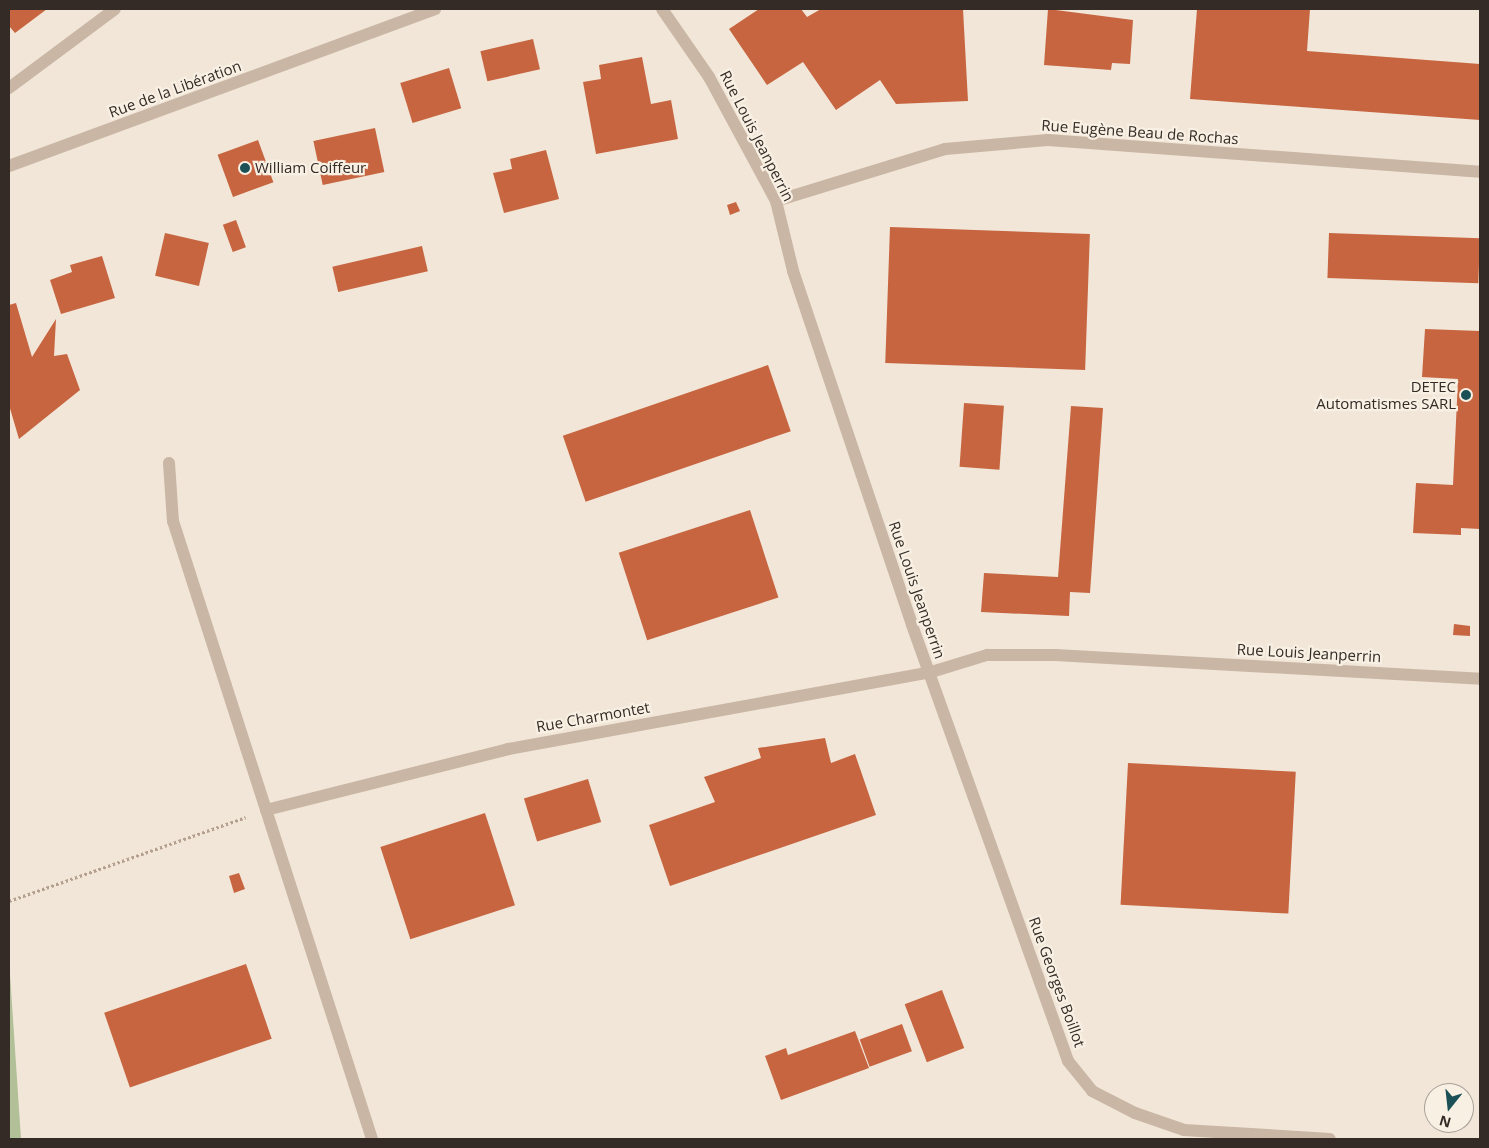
<!DOCTYPE html>
<meta charset="utf-8">
<style>
body{margin:0}
#map{position:relative;width:1489px;height:1148px;overflow:hidden;background:#f1e6d8;font-family:"Open Sans",sans-serif}
div>[style]{position:absolute}
[style*='--x']{left:calc(var(--x)*1px);top:calc(var(--y)*1px);width:calc(var(--w)*1px);rotate:calc(var(--a)*1deg)}
.green>*{inset:0;background:#b2c098}
.building>*{inset:0;background:#c76540;transform-origin:0 0}
.path>*{height:3px;margin-top:-1.5px;transform-origin:0;background:repeating-linear-gradient(90deg,#b5a08f 0 2.5px,transparent 0 5px)}
.minor>*{height:12px;margin:-6px;padding:0 6px;transform-origin:6px;border-radius:6px;background:#c9b6a4}
.dots>*{width:14px;height:14px;translate:-50% -50%;box-sizing:border-box;border:2px solid #f9f0e4;border-radius:50%}
span{translate:-50% -50%;white-space:nowrap;text-align:center;line-height:1.15;-webkit-text-stroke:4.5px #f9f0e4;paint-order:stroke}
.street-label{font-size:15px;color:#342b26}
.poi-label{font-size:15px;color:#342b26}
.left{translate:0 -50%;text-align:left}
.right{translate:-100% -50%;text-align:right}
.frame{position:absolute;inset:0;border:10px solid #342b26;pointer-events:none}
.north{position:absolute;left:1424px;top:1083px;width:50px;height:50px;box-sizing:border-box;background:#f9f0e4;border:1px solid #aaa198;border-radius:50%;rotate:196deg;font-size:14px;font-weight:700;line-height:20px;text-align:center;color:#342b26}
.north::after{content:'';display:block;margin:auto;width:18px;height:22px;background:#1b5156;clip-path:polygon(50% 0,100% 100%,50% 72%,0 100%)}
</style>
<div id="map">
<div class="green">
<i style="clip-path:polygon(9px 959px,21px 1139px,9px 1139px)"></i>
</div>
<div class="building">
<i style="clip-path:polygon(9px 9px,47px 9px,15px 33px,9px 26px)"></i>
<i style="clip-path:polygon(759px 9px,801px 9px,807px 17px,821px 9px,963px 9px,968px 101px,896px 104px,880px 80px,836px 110px,803px 62px,767px 85px,729px 29px)"></i>
<i style="clip-path:polygon(1048px 9px,1133px 20px,1130px 64px,1112px 63px,1111px 70px,1044px 65px)"></i>
<i style="clip-path:polygon(1197px 9px,1310px 9px,1307px 51px,1480px 64px,1480px 120px,1190px 99px)"></i>
<i style="left:533px;top:39px;width:31px;height:54px;rotate:77deg"></i>
<i style="clip-path:polygon(642px 57px,651px 104px,671px 100px,678px 139px,596px 154px,583px 82px,601px 79px,599px 65px)"></i>
<i style="left:449px;top:68px;width:42px;height:51px;rotate:73deg"></i>
<i style="left:375px;top:128px;width:45px;height:63px;rotate:78deg"></i>
<i style="left:258px;top:140px;width:45px;height:43px;rotate:70deg"></i>
<i style="clip-path:polygon(546px 150px,559px 199px,504px 213px,493px 173px,512px 169px,510px 159px)"></i>
<i style="clip-path:polygon(736px 202px,740px 211px,730px 215px,727px 205px)"></i>
<i style="left:236px;top:220px;width:29px;height:14px;rotate:70deg"></i>
<i style="left:890px;top:227px;width:200px;height:136px;rotate:2deg"></i>
<i style="left:165px;top:233px;width:45px;height:44px;rotate:13deg"></i>
<i style="left:1329px;top:233px;width:151px;height:45px;rotate:2deg"></i>
<i style="left:422px;top:246px;width:26px;height:92px;rotate:77deg"></i>
<i style="clip-path:polygon(102px 256px,115px 298px,61px 314px,50px 280px,72px 272px,70px 265px)"></i>
<i style="clip-path:polygon(16px 303px,32px 357px,56px 319px,54px 356px,67px 354px,80px 390px,19px 439px,9px 405px,9px 305px)"></i>
<i style="clip-path:polygon(1425px 329px,1480px 331px,1480px 529px,1461px 528px,1461px 535px,1413px 533px,1416px 483px,1453px 485px,1458px 379px,1422px 377px)"></i>
<i style="left:768px;top:365px;width:70px;height:217px;rotate:71deg"></i>
<i style="left:964px;top:403px;width:40px;height:64px;rotate:4deg"></i>
<i style="clip-path:polygon(1071px 406px,1103px 408px,1090px 593px,1070px 592px,1069px 616px,981px 612px,984px 573px,1058px 577px)"></i>
<i style="left:750px;top:510px;width:92px;height:138px;rotate:72deg"></i>
<i style="clip-path:polygon(1454px 624px,1470px 626px,1470px 636px,1453px 635px)"></i>
<i style="clip-path:polygon(825px 738px,831px 763px,855px 754px,876px 815px,670px 886px,649px 825px,715px 802px,704px 777px,761px 758px,758px 748px)"></i>
<i style="left:1128px;top:763px;width:168px;height:142px;rotate:3deg"></i>
<i style="left:588px;top:779px;width:45px;height:67px;rotate:73deg"></i>
<i style="left:485px;top:813px;width:97px;height:110px;rotate:72deg"></i>
<i style="clip-path:polygon(239px 873px,245px 889px,234px 893px,229px 876px)"></i>
<i style="left:246px;top:964px;width:79px;height:150px;rotate:71deg"></i>
<i style="left:942px;top:990px;width:62px;height:40px;rotate:69deg"></i>
<i style="left:902px;top:1024px;width:29px;height:45px;rotate:70deg"></i>
<i style="clip-path:polygon(855px 1031px,869px 1068px,781px 1100px,765px 1056px,786px 1048px,788px 1055px)"></i>
</div>
<div class="path">
<i style="--x:9;--y:901;--w:251;--a:-19.5"></i>
</div>
<div class="minor">
<i style="--x:662;--y:9;--w:83;--a:55.3"></i>
<i style="--x:709;--y:77;--w:141;--a:61.6"></i>
<i style="--x:776;--y:201;--w:72;--a:76.3"></i>
<i style="--x:793;--y:271;--w:373;--a:71.4"></i>
<i style="--x:912;--y:625;--w:463;--a:70.3"></i>
<i style="--x:1068;--y:1061;--w:38;--a:51"></i>
<i style="--x:1092;--y:1091;--w:48;--a:27.1"></i>
<i style="--x:1135;--y:1113;--w:52;--a:19.1"></i>
<i style="--x:1184;--y:1130;--w:146;--a:3.5"></i>
<i style="--x:9;--y:88;--w:132;--a:-36.7"></i>
<i style="--x:9;--y:166;--w:454;--a:-20.2"></i>
<i style="--x:776;--y:201;--w:177;--a:-17.1"></i>
<i style="--x:945;--y:149;--w:103;--a:-5"></i>
<i style="--x:1048;--y:140;--w:433;--a:4.2"></i>
<i style="--x:169;--y:463;--w:58;--a:86.1"></i>
<i style="--x:173;--y:521;--w:649;--a:72.15"></i>
<i style="--x:266;--y:810;--w:250;--a:-14.1"></i>
<i style="--x:508;--y:749;--w:427;--a:-10.3"></i>
<i style="--x:928;--y:673;--w:62;--a:-17"></i>
<i style="--x:987;--y:655;--w:68;--a:0"></i>
<i style="--x:1055;--y:655;--w:426;--a:3.2"></i>
</div>
<div class="dots">
<i style="left:245px;top:168px;background:#1b5156"></i>
<i style="left:1466px;top:395px;background:#1b5156"></i>
</div>
<div class="street-label">
<span style="left:175px;top:89px;rotate:-20deg">Rue de la Libération</span>
<span style="left:1140px;top:132px;rotate:4deg">Rue Eugène Beau de Rochas</span>
<span style="left:757px;top:136px;rotate:63deg">Rue Louis Jeanperrin</span>
<span style="left:917px;top:590px;rotate:71deg">Rue Louis Jeanperrin</span>
<span style="left:1309px;top:653px;rotate:3deg">Rue Louis Jeanperrin</span>
<span style="left:593px;top:717px;rotate:-10deg">Rue Charmontet</span>
<span style="left:1057px;top:982px;rotate:70deg">Rue Georges Boillot</span>
</div>
<div class="poi-label">
<span class="left" style="left:255px;top:168px">William Coiffeur</span>
<span class="right" style="left:1456px;top:395px">DETEC<br>Automatismes SARL</span>
</div>
<div class="frame"></div>
<div class="north">N</div>
</div>
